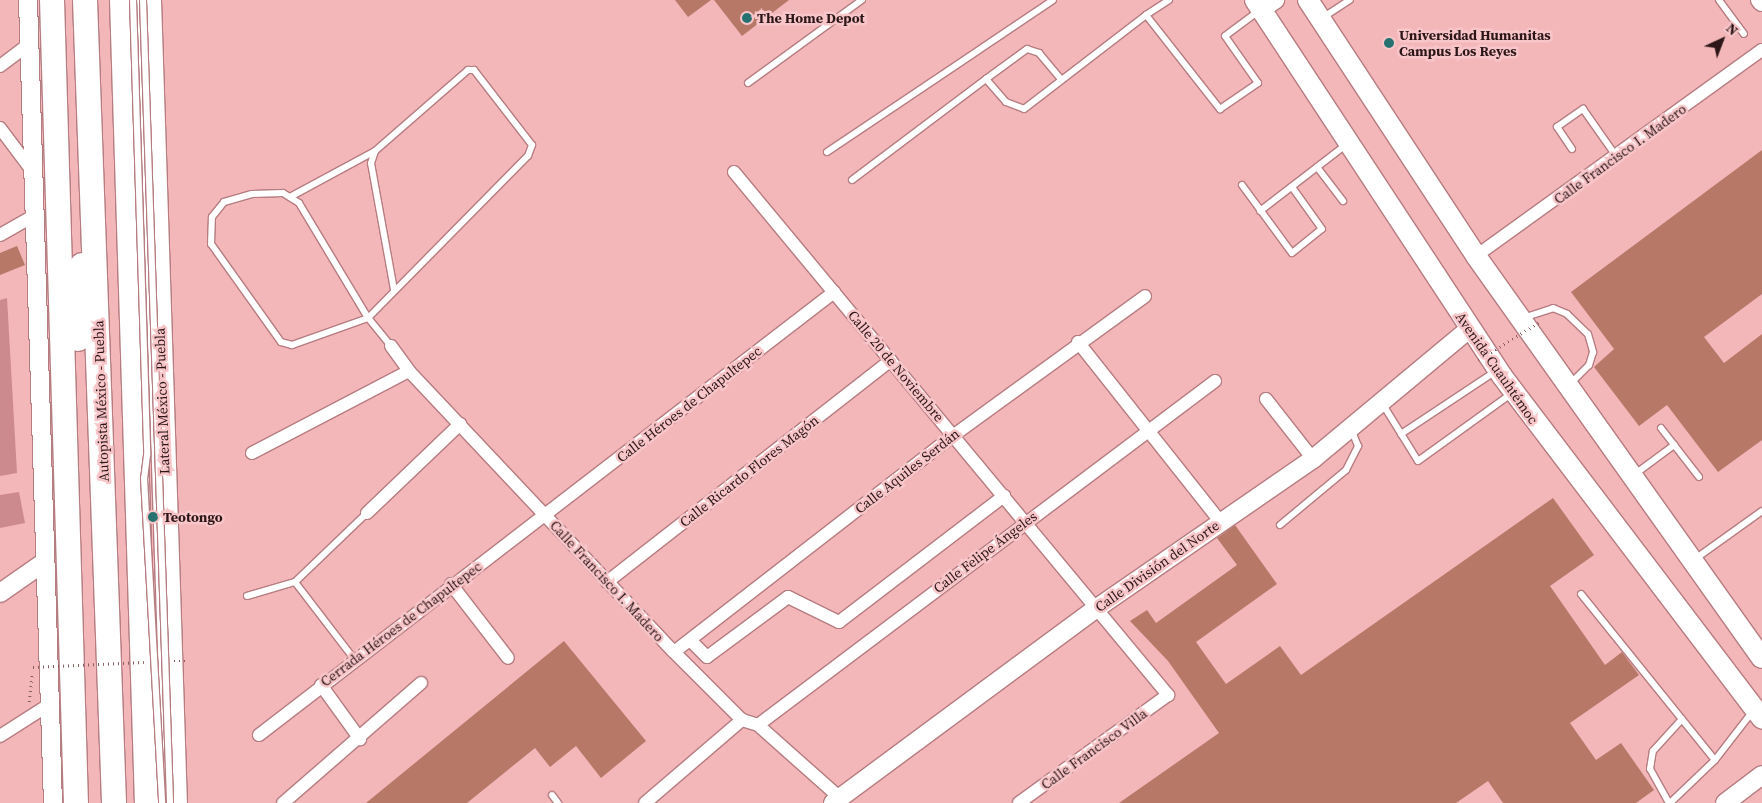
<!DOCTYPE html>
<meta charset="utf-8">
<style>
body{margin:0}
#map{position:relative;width:1762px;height:803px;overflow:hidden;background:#f3b6b9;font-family:"Source Serif 4",serif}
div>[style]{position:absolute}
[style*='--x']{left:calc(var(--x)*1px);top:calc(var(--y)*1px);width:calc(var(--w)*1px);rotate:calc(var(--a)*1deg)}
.green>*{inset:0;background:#cd8a8e}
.building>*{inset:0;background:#b87868}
.path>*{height:2.5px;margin-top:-1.25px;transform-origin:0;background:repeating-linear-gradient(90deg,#865f61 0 1px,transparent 0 5px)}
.roads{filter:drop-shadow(1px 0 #b67d81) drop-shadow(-1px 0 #b67d81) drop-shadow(0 1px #b67d81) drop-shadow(0 -1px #b67d81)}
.lane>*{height:6px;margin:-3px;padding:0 3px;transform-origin:3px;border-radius:3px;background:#fff}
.street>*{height:12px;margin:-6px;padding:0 6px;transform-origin:6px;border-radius:6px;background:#fff}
.secondary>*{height:18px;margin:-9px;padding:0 9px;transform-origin:9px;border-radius:9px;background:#fff}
.primary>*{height:20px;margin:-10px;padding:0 10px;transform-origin:10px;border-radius:10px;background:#fff}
.highway>*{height:24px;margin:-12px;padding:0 12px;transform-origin:12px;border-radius:12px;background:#fff}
.path-bridge>*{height:2.5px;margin-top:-1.25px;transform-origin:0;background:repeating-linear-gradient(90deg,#865f61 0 1px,transparent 0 5px)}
.bridges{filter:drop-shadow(1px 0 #b67d81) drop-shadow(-1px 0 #b67d81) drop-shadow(0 1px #b67d81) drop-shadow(0 -1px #b67d81)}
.lane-bridge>*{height:6px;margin:-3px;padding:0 3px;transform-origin:3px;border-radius:3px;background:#fff}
.dots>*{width:14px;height:14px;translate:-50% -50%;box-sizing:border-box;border:2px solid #f8c6c9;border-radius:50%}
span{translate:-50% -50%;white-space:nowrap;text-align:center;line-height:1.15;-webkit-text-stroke:5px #f8c6c9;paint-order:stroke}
.poi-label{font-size:14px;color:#2c1618;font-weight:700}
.left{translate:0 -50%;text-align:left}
.street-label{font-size:14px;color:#2c1618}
.north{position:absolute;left:1697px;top:15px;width:50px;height:50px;-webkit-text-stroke:4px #f8c6c9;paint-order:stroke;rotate:43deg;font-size:14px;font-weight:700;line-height:20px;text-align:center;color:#2c1618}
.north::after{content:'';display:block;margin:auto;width:18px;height:22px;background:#2c1618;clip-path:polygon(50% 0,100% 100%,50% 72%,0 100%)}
</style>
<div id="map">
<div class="green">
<i style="clip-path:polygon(7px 298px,17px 473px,0 476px,0 300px)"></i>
<i style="clip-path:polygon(19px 492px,25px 523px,0 528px,0 495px)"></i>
</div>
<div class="building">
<i style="clip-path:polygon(675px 0,711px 0,688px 17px)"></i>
<i style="clip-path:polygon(714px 0,789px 0,742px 36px)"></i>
<i style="clip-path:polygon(1762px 150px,1762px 294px,1704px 337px,1724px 363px,1762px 334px,1762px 440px,1718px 472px,1667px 405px,1639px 426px,1594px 367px,1614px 349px,1571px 292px)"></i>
<i style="clip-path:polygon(17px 246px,25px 265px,0 275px,0 253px)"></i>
<i style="clip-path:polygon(1553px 498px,1594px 555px,1550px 586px,1605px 665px,1622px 652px,1639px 675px,1570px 723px,1596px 760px,1621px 743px,1654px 790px,1636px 803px,1503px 803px,1488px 781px,1456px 803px,1119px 803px,1219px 733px,1168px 661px,1130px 621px,1147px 610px,1156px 623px,1237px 565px,1217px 538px,1235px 525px,1277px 584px,1196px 642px,1226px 684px,1280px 646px,1301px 675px)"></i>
<i style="clip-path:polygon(564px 641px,646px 741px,601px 778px,576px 746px,550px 767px,535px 748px,467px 803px,366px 803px)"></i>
</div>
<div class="path">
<i style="--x:29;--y:702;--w:27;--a:-84"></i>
</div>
<div class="roads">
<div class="lane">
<i style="--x:1169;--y:0;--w:27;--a:147"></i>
<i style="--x:1146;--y:15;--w:120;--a:51.8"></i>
<i style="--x:1220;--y:109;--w:46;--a:-34.4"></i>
<i style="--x:1258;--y:83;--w:57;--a:-125.1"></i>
<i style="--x:1225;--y:36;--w:44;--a:-36.6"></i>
<i style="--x:1719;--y:0;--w:42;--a:53.7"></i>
<i style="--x:1322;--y:18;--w:33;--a:-33"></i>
<i style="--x:986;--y:79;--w:51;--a:-36.2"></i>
<i style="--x:1027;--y:49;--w:13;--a:18"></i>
<i style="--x:1039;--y:53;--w:35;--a:50"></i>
<i style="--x:748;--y:83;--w:141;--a:-36.1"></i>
<i style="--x:1572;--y:149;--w:27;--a:-124"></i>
<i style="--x:1557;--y:127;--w:32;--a:-35"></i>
<i style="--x:1583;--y:109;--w:57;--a:54.9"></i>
<i style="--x:827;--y:152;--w:272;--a:-33.9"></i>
<i style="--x:1317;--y:167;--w:43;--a:52.6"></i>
<i style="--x:852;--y:180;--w:168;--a:-37"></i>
<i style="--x:986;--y:79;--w:30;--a:49"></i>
<i style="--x:1006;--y:102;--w:19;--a:21"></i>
<i style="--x:1024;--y:109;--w:154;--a:-37.6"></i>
<i style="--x:1242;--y:185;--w:84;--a:53.7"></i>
<i style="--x:1292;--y:253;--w:38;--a:-39"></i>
<i style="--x:1322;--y:229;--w:52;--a:-125.5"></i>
<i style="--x:283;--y:193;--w:19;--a:32"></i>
<i style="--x:299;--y:203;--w:134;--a:59"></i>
<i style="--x:368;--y:318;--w:81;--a:160.4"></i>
<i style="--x:292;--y:345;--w:11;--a:-165"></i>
<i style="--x:281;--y:342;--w:120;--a:-125.5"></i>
<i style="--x:211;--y:244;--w:27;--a:-88"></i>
<i style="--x:212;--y:217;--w:19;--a:-51"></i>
<i style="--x:224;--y:202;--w:29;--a:-16"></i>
<i style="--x:252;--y:194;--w:31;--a:-2"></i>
<i style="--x:290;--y:197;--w:97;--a:-28.4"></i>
<i style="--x:1260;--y:211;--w:110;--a:-37.6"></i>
<i style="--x:1523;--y:318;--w:32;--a:-18"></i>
<i style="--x:1553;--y:308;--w:15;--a:23"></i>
<i style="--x:1567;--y:314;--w:29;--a:44"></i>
<i style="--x:1588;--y:334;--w:19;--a:74"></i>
<i style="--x:1593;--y:352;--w:14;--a:107"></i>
<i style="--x:1589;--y:365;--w:27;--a:135"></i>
<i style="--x:391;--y:346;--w:36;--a:-129"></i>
<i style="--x:368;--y:318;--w:228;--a:-45.4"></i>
<i style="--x:528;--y:156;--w:12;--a:-70"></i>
<i style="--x:532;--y:145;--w:95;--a:-127.7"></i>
<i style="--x:474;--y:70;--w:6;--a:180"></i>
<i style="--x:468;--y:70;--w:123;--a:138.9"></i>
<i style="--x:375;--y:151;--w:13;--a:108"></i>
<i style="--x:371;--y:163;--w:128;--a:79.7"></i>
<i style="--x:1382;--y:403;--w:68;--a:58.2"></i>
<i style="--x:1418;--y:461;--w:115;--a:-35.8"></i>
<i style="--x:1661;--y:428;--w:62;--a:52.2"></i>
<i style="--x:1401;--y:434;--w:114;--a:-33.6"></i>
<i style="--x:1635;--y:474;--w:49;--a:-36.6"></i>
<i style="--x:1280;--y:525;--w:86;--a:-39.8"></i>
<i style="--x:1346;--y:470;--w:27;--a:-63"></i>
<i style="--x:1358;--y:446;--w:18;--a:-112"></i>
<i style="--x:1695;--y:559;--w:82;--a:-35.6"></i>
<i style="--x:295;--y:582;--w:97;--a:52.5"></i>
<i style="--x:1581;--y:594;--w:213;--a:51.1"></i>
<i style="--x:247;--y:596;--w:50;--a:-16.3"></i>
<i style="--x:295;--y:582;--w:100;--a:-43.8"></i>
<i style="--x:552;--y:795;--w:10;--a:53"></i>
<i style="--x:1669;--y:803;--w:39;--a:-119"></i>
<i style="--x:1650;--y:769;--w:18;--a:-81"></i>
<i style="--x:1653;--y:751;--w:43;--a:-47.8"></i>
<i style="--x:1670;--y:803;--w:62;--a:-43.7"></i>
<i style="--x:1715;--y:760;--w:62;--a:-52.2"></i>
</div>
<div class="street">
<i style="--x:0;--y:66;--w:38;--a:-37"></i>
<i style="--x:0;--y:128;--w:55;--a:53.1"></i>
<i style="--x:734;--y:172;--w:680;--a:50.31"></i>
<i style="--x:1168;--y:695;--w:184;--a:144.1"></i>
<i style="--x:0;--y:235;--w:40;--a:-29.7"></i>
<i style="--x:1476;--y:256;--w:352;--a:-35.8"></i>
<i style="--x:1078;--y:342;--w:228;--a:51.6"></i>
<i style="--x:391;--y:346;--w:31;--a:54"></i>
<i style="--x:409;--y:371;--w:386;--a:46.7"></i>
<i style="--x:674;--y:652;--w:96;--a:45"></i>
<i style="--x:742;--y:720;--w:17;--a:17"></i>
<i style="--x:758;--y:725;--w:108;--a:41.6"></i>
<i style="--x:1266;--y:399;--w:76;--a:51.9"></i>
<i style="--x:252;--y:453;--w:177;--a:-27.6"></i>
<i style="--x:367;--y:513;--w:129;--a:-43.7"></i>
<i style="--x:607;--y:582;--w:360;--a:-38"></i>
<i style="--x:451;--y:584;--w:93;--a:52.4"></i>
<i style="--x:690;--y:640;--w:24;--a:45"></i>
<i style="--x:707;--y:657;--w:101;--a:-36.5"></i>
<i style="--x:788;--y:597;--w:57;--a:26.1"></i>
<i style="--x:839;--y:622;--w:208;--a:-37.4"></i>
<i style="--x:674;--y:652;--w:354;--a:-37.8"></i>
<i style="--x:954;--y:435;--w:236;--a:-36"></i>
<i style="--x:321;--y:685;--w:67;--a:54.2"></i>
<i style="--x:758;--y:725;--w:572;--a:-36.97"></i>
<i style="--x:259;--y:735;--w:726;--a:-37.61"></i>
<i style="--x:0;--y:736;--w:56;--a:-32.6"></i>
<i style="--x:283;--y:803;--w:183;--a:-41"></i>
<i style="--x:645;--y:803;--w:128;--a:-40.6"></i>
</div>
<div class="secondary">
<i style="--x:28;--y:0;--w:803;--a:88.22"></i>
<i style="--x:1760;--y:0;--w:3;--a:45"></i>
<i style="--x:1261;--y:9;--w:17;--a:-33"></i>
<i style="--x:0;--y:593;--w:52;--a:-34.9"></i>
<i style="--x:833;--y:803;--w:328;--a:-36.5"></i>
<i style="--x:1097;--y:608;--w:262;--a:-34.6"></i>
<i style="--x:1313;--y:459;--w:203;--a:-39.8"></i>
<i style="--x:1725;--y:803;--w:46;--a:-37.1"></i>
</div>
<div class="primary">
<i style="--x:1255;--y:0;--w:450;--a:56.7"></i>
<i style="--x:1502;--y:376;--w:430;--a:52.8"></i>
<i style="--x:1308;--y:0;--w:306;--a:56.7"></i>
<i style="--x:1476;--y:256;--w:493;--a:54.6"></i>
</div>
<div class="highway">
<i style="--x:52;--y:0;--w:803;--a:88.29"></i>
<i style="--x:85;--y:0;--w:804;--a:87.93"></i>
<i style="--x:122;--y:0;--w:803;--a:88.22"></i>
<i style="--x:149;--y:0;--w:803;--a:88.15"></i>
<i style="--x:78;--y:339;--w:74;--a:-86.9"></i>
</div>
</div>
<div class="path-bridge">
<i style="--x:1478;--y:360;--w:74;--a:-31.8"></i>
<i style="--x:174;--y:661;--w:15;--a:0"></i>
<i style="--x:33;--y:667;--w:111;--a:-2.6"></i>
</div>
<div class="bridges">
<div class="lane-bridge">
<i style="--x:133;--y:0;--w:455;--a:88.2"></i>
<i style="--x:147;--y:455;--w:23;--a:97"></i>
<i style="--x:144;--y:478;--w:325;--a:86.8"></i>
<i style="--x:143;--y:0;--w:803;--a:88.07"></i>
</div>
</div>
<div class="dots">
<i style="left:747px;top:18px;background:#277271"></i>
<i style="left:1389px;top:43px;background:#277271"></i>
<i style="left:153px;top:517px;background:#277271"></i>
</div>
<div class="poi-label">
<span class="left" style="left:757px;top:18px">The Home Depot</span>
<span class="left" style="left:1399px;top:43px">Universidad Humanitas<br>Campus Los Reyes</span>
<span class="left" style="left:163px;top:517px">Teotongo</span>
</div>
<div class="street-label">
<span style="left:1620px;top:154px;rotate:-36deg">Calle Francisco I. Madero</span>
<span style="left:896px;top:366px;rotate:50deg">Calle 20 de Noviembre</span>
<span style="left:1497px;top:368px;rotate:55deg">Avenida Cuauhtémoc</span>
<span style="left:101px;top:401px;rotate:-92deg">Autopista México - Puebla</span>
<span style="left:162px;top:401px;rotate:-92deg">Lateral México - Puebla</span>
<span style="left:689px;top:404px;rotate:-38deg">Calle Héroes de Chapultepec</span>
<span style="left:749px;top:471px;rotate:-38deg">Calle Ricardo Flores Magón</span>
<span style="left:907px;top:471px;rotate:-38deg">Calle Aquiles Serdán</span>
<span style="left:985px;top:552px;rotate:-37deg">Calle Felipe Ángeles</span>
<span style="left:1157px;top:566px;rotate:-35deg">Calle División del Norte</span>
<span style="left:607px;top:581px;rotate:47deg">Calle Francisco I. Madero</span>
<span style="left:401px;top:624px;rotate:-37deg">Cerrada Héroes de Chapultepec</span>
<span style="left:1094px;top:749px;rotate:-36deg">Calle Francisco Villa</span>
</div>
<div class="north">N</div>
</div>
